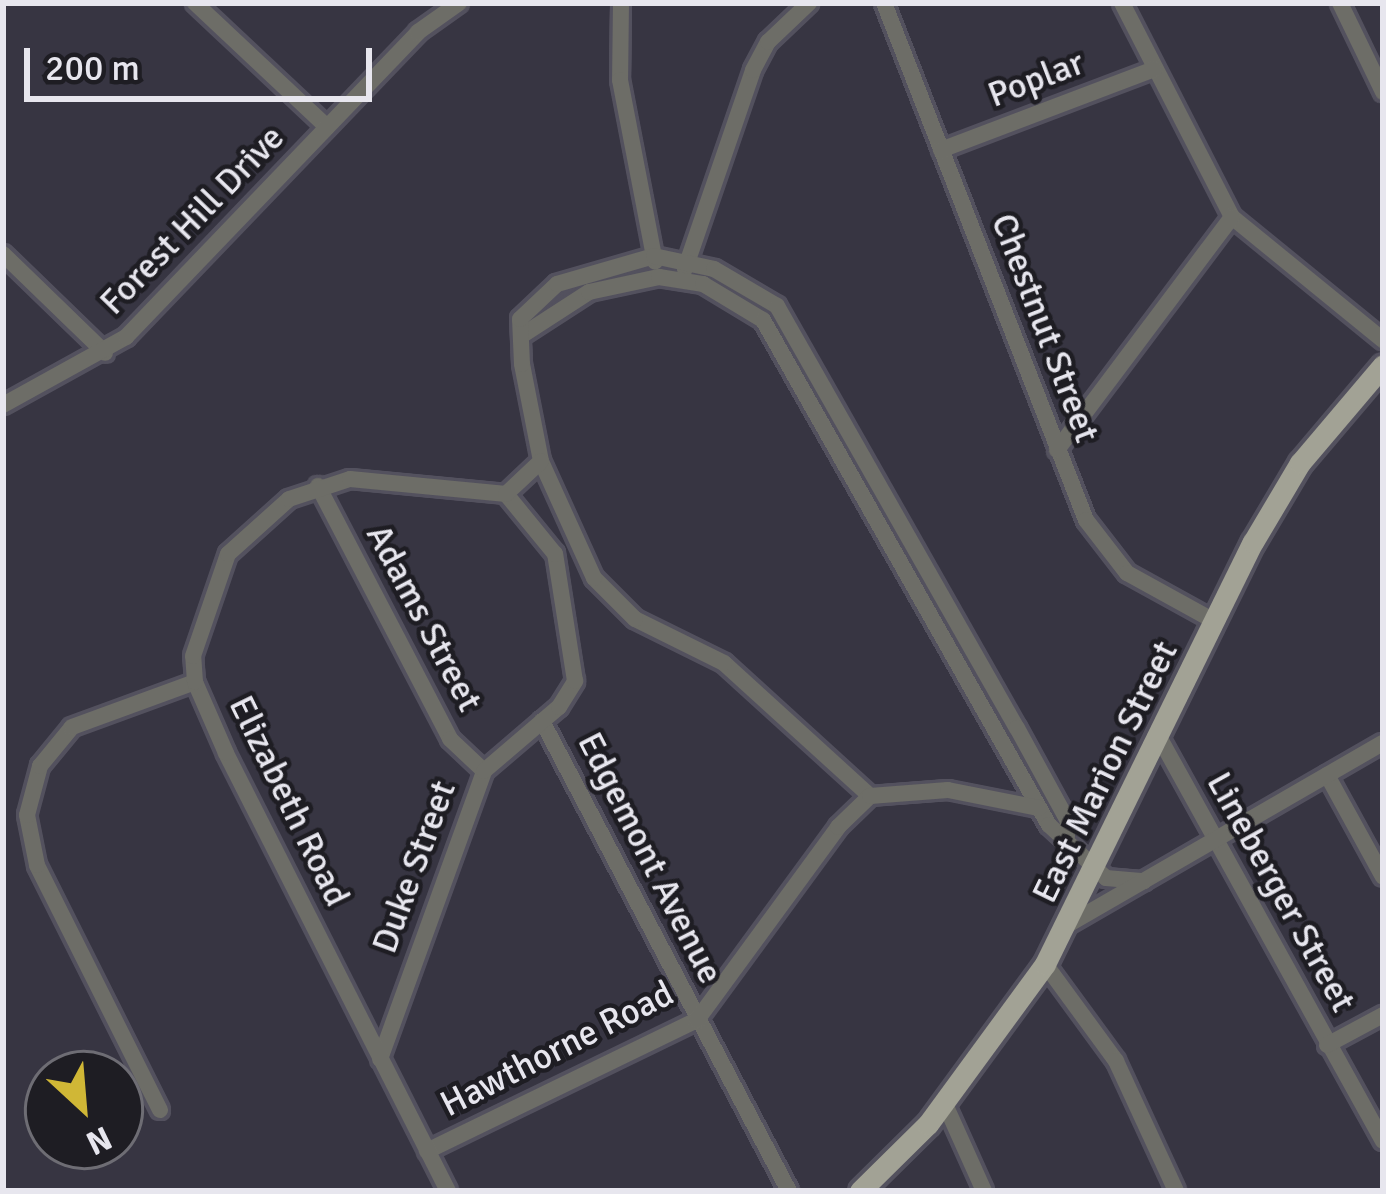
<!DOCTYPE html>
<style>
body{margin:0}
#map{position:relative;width:1386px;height:1194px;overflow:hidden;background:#373542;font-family:Signika,sans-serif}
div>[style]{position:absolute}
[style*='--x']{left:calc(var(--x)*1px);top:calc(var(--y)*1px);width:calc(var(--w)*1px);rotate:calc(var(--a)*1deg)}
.roads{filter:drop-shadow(3px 0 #53515e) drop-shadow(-3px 0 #53515e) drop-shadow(0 3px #53515e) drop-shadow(0 -3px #53515e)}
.minor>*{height:16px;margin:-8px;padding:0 8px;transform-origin:8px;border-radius:8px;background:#6d6d67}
.major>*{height:21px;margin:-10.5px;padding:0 10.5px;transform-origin:10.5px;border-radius:10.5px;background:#a2a295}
span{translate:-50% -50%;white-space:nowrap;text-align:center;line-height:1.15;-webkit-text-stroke:9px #1e1d23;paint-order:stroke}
.street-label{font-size:36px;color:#e7e6ee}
.frame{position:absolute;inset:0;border:6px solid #e7e6ee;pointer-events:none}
.north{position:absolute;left:24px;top:1050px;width:120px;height:120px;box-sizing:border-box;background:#1e1d23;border:3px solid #6e6d74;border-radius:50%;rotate:154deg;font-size:33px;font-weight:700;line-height:48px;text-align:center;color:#e7e6ee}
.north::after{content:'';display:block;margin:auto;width:42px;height:54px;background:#d0b736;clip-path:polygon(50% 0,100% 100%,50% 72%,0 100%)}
.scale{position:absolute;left:24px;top:48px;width:348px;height:54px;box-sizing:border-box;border:6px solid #e7e6ee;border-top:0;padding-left:15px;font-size:36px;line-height:42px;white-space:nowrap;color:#e7e6ee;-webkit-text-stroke:9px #1e1d23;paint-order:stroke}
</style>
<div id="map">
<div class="roads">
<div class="minor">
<i style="--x:195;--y:3;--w:181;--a:43.2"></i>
<i style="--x:621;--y:3;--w:77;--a:90.7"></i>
<i style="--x:620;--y:80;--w:185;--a:79.1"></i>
<i style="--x:884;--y:3;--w:555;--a:68.66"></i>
<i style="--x:1086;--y:520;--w:67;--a:52.3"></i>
<i style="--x:1127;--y:573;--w:99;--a:28.9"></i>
<i style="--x:1122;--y:3;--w:241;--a:62.8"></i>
<i style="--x:1232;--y:217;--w:195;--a:39.2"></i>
<i style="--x:1340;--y:3;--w:99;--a:64.2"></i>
<i style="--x:941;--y:150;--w:228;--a:-20.8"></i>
<i style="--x:3;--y:254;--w:142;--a:44.1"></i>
<i style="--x:685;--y:269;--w:210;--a:-71.1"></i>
<i style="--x:753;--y:70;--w:32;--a:-62"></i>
<i style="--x:768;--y:42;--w:57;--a:-43.6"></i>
<i style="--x:521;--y:336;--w:81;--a:-32.9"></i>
<i style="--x:589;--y:292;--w:72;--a:-12.1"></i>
<i style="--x:659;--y:277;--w:45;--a:9"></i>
<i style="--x:703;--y:284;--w:70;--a:31"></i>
<i style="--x:763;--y:320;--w:580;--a:60.48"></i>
<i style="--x:1049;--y:825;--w:78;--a:42.9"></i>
<i style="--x:1106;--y:878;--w:38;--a:5"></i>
<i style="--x:3;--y:405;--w:141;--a:-28.9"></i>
<i style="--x:126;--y:337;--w:422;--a:-46.2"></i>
<i style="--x:418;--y:32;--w:50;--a:-35.3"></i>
<i style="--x:1057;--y:450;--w:291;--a:-53.1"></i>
<i style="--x:318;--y:486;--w:285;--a:62.4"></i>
<i style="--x:450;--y:739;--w:47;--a:43.3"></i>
<i style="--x:542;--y:721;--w:531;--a:62.28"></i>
<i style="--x:1159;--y:737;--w:462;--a:61"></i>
<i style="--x:1327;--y:775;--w:116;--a:61.2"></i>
<i style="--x:870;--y:796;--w:197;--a:-137.7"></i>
<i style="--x:724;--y:663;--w:99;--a:-153.7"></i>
<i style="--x:635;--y:619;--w:58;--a:-135"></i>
<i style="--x:594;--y:578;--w:128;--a:-114.4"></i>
<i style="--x:541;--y:461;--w:99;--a:-101.1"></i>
<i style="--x:522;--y:364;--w:45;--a:-92.5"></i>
<i style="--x:520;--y:319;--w:51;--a:-43.4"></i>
<i style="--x:557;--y:284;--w:101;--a:-16.1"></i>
<i style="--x:654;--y:256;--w:61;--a:12.2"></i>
<i style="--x:714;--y:269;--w:73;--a:30.4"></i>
<i style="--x:777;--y:306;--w:485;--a:60.4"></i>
<i style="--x:1017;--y:728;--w:106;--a:61.3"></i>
<i style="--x:1068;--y:821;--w:16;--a:94"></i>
<i style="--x:1069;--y:924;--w:362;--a:-30"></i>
<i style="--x:1045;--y:964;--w:120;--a:53.8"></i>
<i style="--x:1116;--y:1061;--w:143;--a:65.2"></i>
<i style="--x:1327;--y:1045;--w:64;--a:-28.2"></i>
<i style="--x:380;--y:1059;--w:306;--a:-70.1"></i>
<i style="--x:484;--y:771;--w:99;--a:-40.5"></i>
<i style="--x:559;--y:707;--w:31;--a:-58"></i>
<i style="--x:575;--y:681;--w:129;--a:-98.9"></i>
<i style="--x:555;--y:554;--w:77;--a:-129.2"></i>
<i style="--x:944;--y:1102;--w:98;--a:65.8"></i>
<i style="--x:160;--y:1110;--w:274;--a:-116.7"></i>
<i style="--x:37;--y:865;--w:51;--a:-101.3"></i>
<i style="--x:27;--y:815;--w:51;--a:-75.1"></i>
<i style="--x:40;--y:766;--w:50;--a:-50.6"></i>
<i style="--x:72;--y:727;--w:131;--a:-20.1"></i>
<i style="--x:427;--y:1151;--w:300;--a:-25.9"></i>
<i style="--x:697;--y:1020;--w:239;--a:-53.8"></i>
<i style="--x:838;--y:827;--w:45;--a:-44.1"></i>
<i style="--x:870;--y:796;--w:78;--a:-4.4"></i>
<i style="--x:948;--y:790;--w:93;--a:11.2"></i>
<i style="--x:448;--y:1191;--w:491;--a:-116.9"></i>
<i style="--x:226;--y:753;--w:77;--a:-113.6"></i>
<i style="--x:195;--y:682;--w:26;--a:-94"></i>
<i style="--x:193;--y:656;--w:108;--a:-71.1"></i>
<i style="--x:228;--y:554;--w:82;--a:-42"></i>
<i style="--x:289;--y:499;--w:64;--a:-18.2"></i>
<i style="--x:350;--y:479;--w:157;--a:5.5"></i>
<i style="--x:506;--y:494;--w:48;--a:-43.3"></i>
</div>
<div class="major">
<i style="--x:860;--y:1191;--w:95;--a:-44.6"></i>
<i style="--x:928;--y:1124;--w:198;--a:-53.8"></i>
<i style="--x:1045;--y:964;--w:470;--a:-63.8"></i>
<i style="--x:1253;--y:542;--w:92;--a:-59.3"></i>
<i style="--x:1300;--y:463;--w:128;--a:-49.7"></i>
</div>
</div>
<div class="street-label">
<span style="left:1036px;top:79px;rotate:-21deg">Poplar</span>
<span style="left:192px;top:220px;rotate:-46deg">Forest Hill Drive</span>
<span style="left:1045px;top:328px;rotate:69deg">Chestnut Street</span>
<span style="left:424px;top:618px;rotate:62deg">Adams Street</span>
<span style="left:1105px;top:772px;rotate:-64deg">East Marion Street</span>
<span style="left:289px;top:801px;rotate:64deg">Elizabeth Road</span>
<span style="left:650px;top:858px;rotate:63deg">Edgemont Avenue</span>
<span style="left:414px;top:867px;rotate:-70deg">Duke Street</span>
<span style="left:1281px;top:892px;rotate:61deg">Lineberger Street</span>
<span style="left:557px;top:1049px;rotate:-27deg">Hawthorne Road</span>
</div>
<div class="frame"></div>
<div class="north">N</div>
<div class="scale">200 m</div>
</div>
